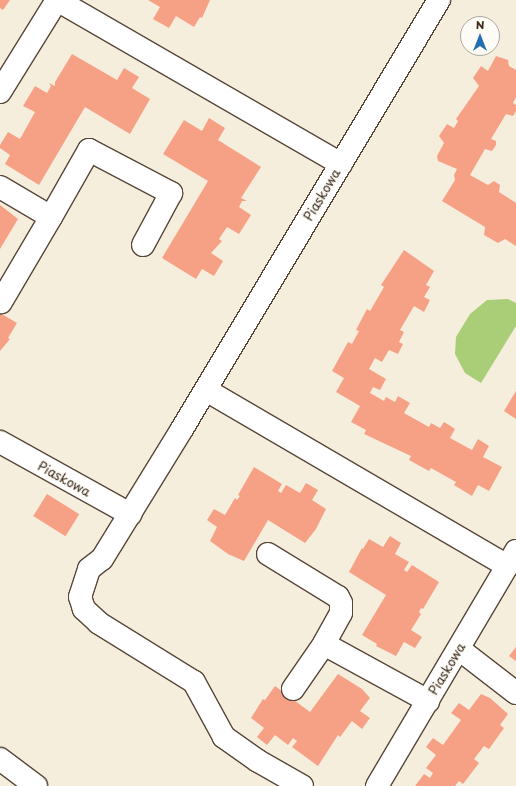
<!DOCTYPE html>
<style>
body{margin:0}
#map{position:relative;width:516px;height:786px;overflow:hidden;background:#f6eedc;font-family:"Playpen Sans",sans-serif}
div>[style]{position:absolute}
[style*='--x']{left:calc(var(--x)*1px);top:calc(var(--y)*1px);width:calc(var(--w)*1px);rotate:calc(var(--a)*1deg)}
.green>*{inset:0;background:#aace78}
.building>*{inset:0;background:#f6a086;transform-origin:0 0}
.roads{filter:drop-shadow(1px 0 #57473a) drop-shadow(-1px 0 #57473a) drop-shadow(0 1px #57473a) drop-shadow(0 -1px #57473a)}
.minor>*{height:22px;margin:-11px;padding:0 11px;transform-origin:11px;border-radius:11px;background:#fff}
span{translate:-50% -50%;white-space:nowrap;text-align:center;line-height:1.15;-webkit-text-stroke:3px #fdfcf7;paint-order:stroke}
.street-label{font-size:13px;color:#3b2a1e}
.north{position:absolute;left:460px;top:16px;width:40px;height:40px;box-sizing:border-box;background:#fdfcf7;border:1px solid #afa8a0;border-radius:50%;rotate:0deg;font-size:11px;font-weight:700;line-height:16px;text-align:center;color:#3b2a1e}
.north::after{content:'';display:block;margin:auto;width:14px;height:18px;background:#1f6fb2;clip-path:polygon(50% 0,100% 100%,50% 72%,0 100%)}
</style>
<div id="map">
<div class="green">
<i style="clip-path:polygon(508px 299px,516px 303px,516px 326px,481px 383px,465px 373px,455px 354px,456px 337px,470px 314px,487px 300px)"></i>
</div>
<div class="building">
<i style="clip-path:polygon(0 0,10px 0,3px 10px,0 8px)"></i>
<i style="clip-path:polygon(148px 0,210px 0,202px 18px,200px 17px,194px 27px,176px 16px,169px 28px,153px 19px,160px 7px)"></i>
<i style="clip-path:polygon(72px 54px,117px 80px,124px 68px,139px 77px,132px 88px,150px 99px,130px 134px,85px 107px,39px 185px,5px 164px,10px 155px,0 148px,0 145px,8px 132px,20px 139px,35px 112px,23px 106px,35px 86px,47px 93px,51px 86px,49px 83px,55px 86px,55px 82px)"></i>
<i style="clip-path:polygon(496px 56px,508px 60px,509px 66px,516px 70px,516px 97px,513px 103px,516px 105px,516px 111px,513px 116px,506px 114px,491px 139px,496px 141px,496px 145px,492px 151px,485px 149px,470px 175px,488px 185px,494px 181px,500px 185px,499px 192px,516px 203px,516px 246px,505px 239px,498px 243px,484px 235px,485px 227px,442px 201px,455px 180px,454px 175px,457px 169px,438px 161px,437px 156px,444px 143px,439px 136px,447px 124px,454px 128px,458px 121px,456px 119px,479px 86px,473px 78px,481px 66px,488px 71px)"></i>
<i style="clip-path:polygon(209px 118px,225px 128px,218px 140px,261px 167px,241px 198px,247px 201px,242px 201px,239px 207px,251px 215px,239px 234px,227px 227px,219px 239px,222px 241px,211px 253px,223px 261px,214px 276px,202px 269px,196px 279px,162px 258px,208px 181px,163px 154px,184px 120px,202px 131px)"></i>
<i style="clip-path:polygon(0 205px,18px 219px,0 249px)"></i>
<i style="clip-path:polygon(404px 250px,434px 271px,426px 285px,430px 287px,424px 297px,430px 300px,424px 312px,414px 306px,400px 330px,404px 332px,399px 342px,403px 344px,398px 354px,389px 350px,382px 362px,375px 358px,369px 369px,386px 379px,380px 390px,373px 387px,370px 393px,384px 401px,386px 397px,395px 402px,398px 396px,410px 403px,404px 413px,429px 427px,431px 423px,440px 428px,444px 422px,449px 425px,455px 429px,450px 438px,472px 450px,478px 439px,489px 446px,483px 457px,502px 467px,489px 491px,478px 485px,472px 496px,454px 485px,456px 482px,431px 468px,429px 471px,409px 460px,411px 456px,364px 434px,366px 430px,351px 422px,360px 406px,336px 392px,344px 378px,332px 371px,348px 342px,352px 344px,359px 331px,356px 330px,367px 309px,370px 311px,384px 287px,381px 285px)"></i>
<i style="clip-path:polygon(0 313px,17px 323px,8px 338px,10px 339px,0 351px)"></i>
<i style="clip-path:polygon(516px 391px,516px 419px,504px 411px)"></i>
<i style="clip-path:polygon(254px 467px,282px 484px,278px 491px,281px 493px,286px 485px,300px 493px,306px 483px,318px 490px,312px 500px,326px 509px,316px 529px,305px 543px,268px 520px,244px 561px,228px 554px,210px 541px,217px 527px,207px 520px,214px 509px,225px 515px,235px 498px,237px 500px,240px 496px,238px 495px)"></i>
<i style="left:47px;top:494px;width:38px;height:26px;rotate:32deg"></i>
<i style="clip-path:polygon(390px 536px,401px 543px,395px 554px,409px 562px,404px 570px,407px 572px,412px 565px,439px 582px,423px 609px,421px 608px,419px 612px,421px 614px,411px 630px,422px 637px,415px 648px,404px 642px,396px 656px,376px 646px,377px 644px,362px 635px,386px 595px,349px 572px,362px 548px,363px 549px,369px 539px,383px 547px)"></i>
<i style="clip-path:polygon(516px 647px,516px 661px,509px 656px)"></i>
<i style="clip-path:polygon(338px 674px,362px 689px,370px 698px,360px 711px,370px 718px,362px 729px,352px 721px,340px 737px,338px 735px,318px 766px,292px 747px,297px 741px,293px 738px,288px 745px,275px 735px,267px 745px,257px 737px,264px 728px,251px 718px,263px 699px,265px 700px,275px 686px,310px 712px)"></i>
<i style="clip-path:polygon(481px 694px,490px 698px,508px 714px,500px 725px,504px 728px,489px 749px,484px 746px,474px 759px,479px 763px,463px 784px,459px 781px,455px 786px,415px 786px,424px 774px,430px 778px,433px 773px,426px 768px,436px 755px,426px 747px,433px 738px,443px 745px,461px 720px,451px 713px,459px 703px,469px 710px)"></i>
</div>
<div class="roads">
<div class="minor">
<i style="--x:57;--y:0;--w:328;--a:30"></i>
<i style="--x:0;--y:92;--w:108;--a:-58.2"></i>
<i style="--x:0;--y:187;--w:59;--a:30.5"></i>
<i style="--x:51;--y:217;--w:99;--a:120.5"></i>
<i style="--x:51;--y:217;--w:77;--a:-60.4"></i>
<i style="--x:89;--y:150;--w:93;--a:27.7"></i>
<i style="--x:171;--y:193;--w:59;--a:118.3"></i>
<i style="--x:206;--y:390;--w:349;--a:30.3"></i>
<i style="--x:0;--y:442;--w:149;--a:29"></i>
<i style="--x:268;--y:554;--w:82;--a:31.6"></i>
<i style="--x:338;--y:597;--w:7;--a:63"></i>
<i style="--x:341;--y:603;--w:10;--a:90"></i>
<i style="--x:341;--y:613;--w:35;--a:119"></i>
<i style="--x:459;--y:649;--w:72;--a:37.7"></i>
<i style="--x:293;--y:689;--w:55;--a:-55.4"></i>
<i style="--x:324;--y:644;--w:119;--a:28.7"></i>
<i style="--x:0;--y:759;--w:45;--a:36.9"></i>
<i style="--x:302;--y:786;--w:51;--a:-150.4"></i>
<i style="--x:258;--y:761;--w:42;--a:-144.8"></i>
<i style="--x:224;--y:737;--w:63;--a:-118.6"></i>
<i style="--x:194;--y:682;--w:112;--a:-148.2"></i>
<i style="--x:99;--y:623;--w:21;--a:-137"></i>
<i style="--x:84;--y:609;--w:13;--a:-108"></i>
<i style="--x:80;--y:597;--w:29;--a:-72"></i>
<i style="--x:89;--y:569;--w:16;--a:-38"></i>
<i style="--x:102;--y:559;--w:153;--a:-58.4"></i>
<i style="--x:182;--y:429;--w:500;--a:-59.08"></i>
<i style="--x:377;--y:786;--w:273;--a:-59.4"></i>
</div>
</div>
<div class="street-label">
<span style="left:322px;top:195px;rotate:-59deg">Piaskowa</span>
<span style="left:64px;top:479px;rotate:29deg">Piaskowa</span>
<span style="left:447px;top:669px;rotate:-59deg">Piaskowa</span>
</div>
<div class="north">N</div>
</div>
